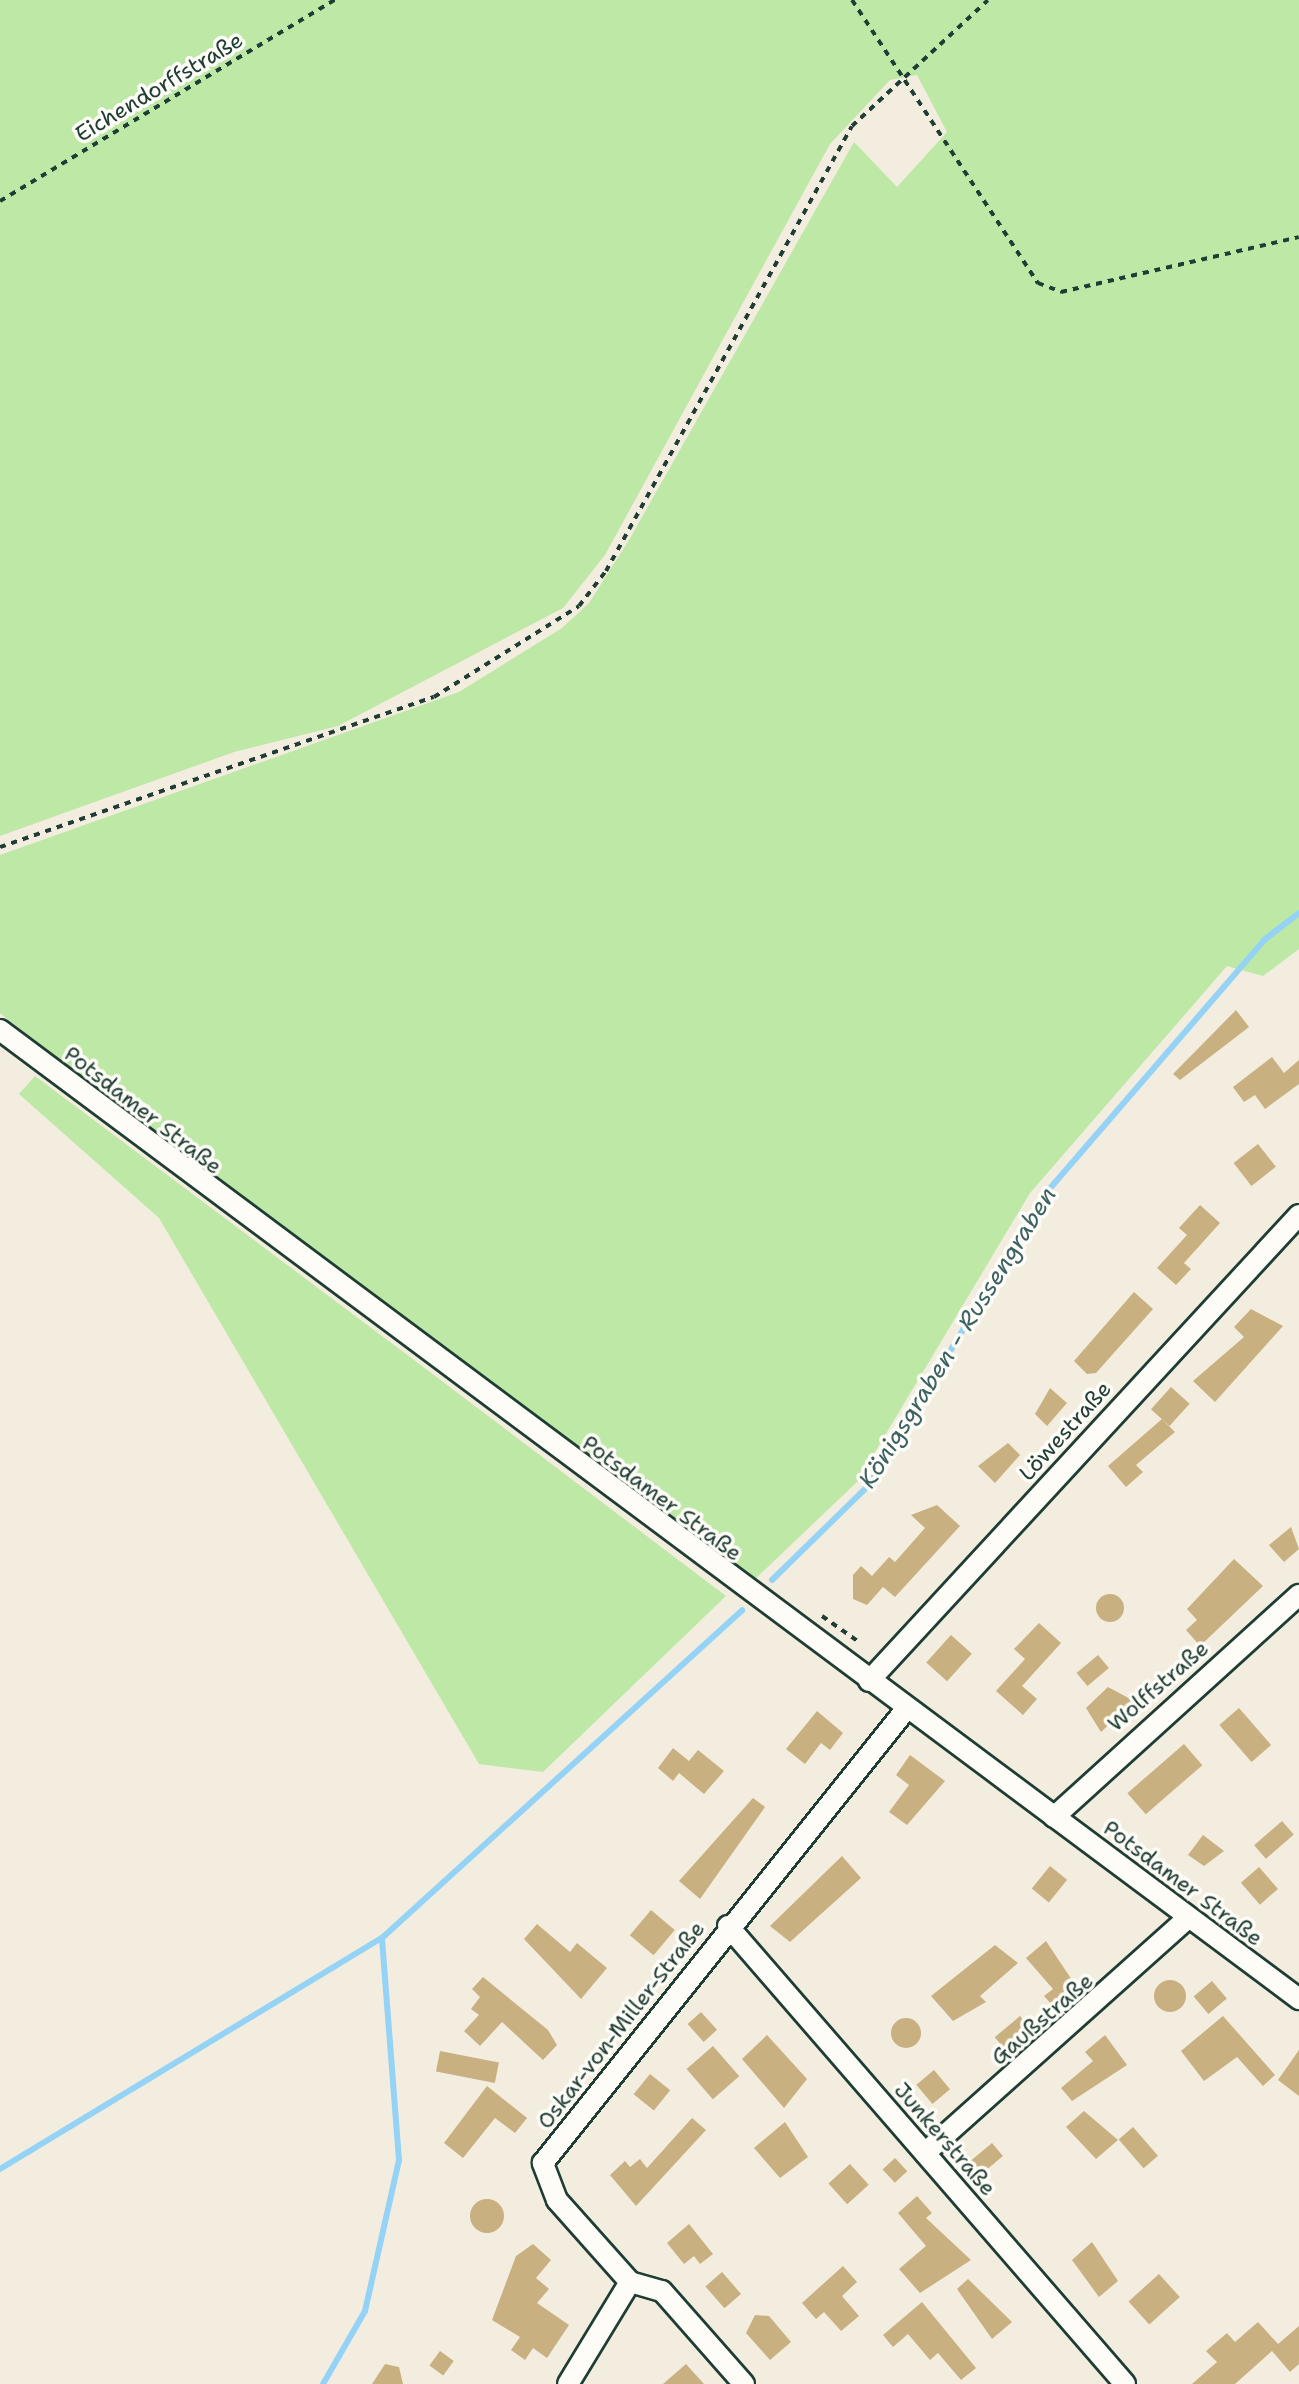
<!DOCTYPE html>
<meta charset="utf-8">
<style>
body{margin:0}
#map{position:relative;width:1299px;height:2384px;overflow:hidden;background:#f3eddf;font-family:"Shantell Sans",sans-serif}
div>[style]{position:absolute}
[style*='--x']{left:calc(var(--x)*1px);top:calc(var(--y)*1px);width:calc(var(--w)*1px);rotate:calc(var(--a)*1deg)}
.green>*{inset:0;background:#bde8a5}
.stream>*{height:6px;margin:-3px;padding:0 3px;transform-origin:3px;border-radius:3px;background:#95d3f6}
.building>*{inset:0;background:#c9b080;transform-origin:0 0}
.round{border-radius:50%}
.path>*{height:4px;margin-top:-2px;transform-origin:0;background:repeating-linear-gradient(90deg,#1f3d34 0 6px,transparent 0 12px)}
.roads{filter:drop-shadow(2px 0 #1f3d34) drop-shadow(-2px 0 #1f3d34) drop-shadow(0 2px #1f3d34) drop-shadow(0 -2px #1f3d34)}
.minor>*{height:20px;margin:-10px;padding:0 10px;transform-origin:10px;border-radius:10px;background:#fdfcf7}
span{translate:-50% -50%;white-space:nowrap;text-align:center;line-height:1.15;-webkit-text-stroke:7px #fdfcf7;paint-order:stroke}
.street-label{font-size:22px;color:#1f3d34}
.water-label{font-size:24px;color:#3c6264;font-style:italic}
</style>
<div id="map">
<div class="green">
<i style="clip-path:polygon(0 0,1299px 0,1299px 949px,1263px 976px,1227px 966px,1030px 1193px,857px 1482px,754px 1580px,212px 1181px,0 1013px,0 855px,459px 692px,562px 628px,589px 603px,629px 540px,854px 142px,897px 187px,947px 132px,917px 75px,890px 80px,830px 144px,605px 555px,563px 608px,338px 726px,234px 752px,0 836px)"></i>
<i style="clip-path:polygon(35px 1076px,414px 1360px,726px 1596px,543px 1772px,479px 1764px,159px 1218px,19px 1094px)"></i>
</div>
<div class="stream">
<i style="--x:772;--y:1580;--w:136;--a:-44.4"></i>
<i style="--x:869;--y:1485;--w:341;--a:-58.8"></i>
<i style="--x:1046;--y:1193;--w:334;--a:-49.2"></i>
<i style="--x:1264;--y:940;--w:44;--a:-37.6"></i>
<i style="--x:0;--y:2169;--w:446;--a:-31.2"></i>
<i style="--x:382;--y:1938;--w:487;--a:-42.3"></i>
<i style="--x:323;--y:2384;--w:84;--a:-60.1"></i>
<i style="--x:365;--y:2311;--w:155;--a:-77.3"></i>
<i style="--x:399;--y:2160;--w:223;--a:-94.4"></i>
</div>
<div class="building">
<i style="clip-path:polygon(1236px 1010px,1249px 1027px,1180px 1080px,1173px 1074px)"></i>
<i style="clip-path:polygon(1272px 1057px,1284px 1073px,1299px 1060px,1299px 1084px,1265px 1109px,1255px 1095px,1244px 1102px,1233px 1087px)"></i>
<i style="left:1258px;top:1144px;width:29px;height:31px;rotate:52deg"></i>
<i style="clip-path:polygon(1200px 1205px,1220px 1223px,1184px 1263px,1191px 1269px,1176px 1285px,1157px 1268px,1187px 1235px,1179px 1228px)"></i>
<i style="clip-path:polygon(1134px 1292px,1153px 1309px,1096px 1373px,1087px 1374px,1074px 1361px)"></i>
<i style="clip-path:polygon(1251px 1309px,1283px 1326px,1215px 1402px,1193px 1381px,1244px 1337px,1234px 1327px)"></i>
<i style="left:1171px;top:1387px;width:25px;height:30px;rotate:42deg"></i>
<i style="clip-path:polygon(1050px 1388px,1067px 1403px,1047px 1426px,1035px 1414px)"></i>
<i style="clip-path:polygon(1162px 1419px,1175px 1432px,1136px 1465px,1143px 1472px,1126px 1487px,1108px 1466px)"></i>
<i style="clip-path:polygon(1008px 1443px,1020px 1455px,995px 1483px,978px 1466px)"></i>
<i style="clip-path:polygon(937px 1505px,960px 1526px,895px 1597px,883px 1587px,867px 1605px,853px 1599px,853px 1575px,861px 1566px,872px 1576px,889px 1557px,895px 1562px,925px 1528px,911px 1515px)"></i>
<i style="clip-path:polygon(1291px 1527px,1299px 1549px,1284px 1562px,1269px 1545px)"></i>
<i style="clip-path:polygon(1234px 1559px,1263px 1586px,1200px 1646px,1186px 1630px,1197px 1620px,1187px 1609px)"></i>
<i class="round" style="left:1096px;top:1594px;width:28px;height:28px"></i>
<i style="clip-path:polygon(1039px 1623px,1061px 1643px,1022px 1686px,1037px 1699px,1023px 1715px,996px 1691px,1025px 1659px,1014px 1649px)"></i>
<i style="left:951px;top:1635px;width:28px;height:37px;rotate:42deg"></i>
<i style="left:1098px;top:1655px;width:17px;height:28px;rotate:50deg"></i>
<i style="clip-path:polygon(1108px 1687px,1134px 1701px,1101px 1732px,1086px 1708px)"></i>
<i style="left:1239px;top:1708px;width:49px;height:26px;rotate:49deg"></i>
<i style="clip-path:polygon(817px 1711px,843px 1733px,830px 1750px,821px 1743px,805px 1764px,786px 1749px)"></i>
<i style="left:1184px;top:1744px;width:28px;height:75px;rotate:49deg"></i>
<i style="clip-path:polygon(673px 1748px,689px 1761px,698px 1750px,724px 1771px,704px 1794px,679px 1773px,673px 1781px,658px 1768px)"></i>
<i style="clip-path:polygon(910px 1755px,945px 1781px,907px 1825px,889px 1812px,909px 1785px,896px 1775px)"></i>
<i style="clip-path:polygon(753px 1798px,765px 1807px,700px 1899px,679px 1881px)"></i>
<i style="left:1282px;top:1821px;width:18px;height:37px;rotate:49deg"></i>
<i style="clip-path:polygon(1203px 1835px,1224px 1851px,1204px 1866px,1188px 1855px)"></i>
<i style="clip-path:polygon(842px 1856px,861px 1878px,790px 1942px,770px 1926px)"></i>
<i style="left:1050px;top:1866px;width:22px;height:29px;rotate:39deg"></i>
<i style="left:1259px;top:1867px;width:29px;height:24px;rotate:49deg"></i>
<i style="left:651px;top:1910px;width:31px;height:33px;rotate:40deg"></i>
<i style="clip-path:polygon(537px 1924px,570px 1952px,577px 1943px,607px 1968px,581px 1999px,524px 1939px)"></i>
<i style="clip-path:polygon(1046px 1941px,1082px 1995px,1060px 2014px,1044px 1996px,1053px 1989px,1026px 1958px)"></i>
<i style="clip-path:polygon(995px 1945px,1018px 1963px,980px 1996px,986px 2002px,953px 2021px,931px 1996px)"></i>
<i style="clip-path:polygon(483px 1977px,548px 2030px,557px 2045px,543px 2060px,502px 2022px,480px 2046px,464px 2031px,479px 2015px,471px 2009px,480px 1997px,472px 1989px)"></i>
<i class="round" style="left:1154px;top:1980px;width:32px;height:32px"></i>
<i style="left:1212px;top:1981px;width:23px;height:24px;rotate:50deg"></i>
<i style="left:701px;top:2012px;width:24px;height:18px;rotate:48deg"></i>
<i style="left:1020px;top:2016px;width:16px;height:33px;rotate:50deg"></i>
<i style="clip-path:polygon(1223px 2016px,1275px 2075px,1263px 2086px,1237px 2057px,1204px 2081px,1181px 2051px)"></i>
<i class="round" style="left:891px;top:2018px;width:30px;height:30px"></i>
<i style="clip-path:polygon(767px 2035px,807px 2079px,784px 2108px,742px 2059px)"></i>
<i style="clip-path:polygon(1105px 2035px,1127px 2065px,1072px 2101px,1061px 2088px,1093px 2061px,1085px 2052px)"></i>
<i style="left:713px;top:2046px;width:40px;height:35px;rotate:49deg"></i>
<i style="clip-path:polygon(1299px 2050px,1299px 2096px,1278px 2080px)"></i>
<i style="left:440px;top:2051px;width:60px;height:21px;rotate:11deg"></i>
<i style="left:934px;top:2070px;width:25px;height:23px;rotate:50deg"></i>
<i style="left:650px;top:2074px;width:26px;height:26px;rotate:39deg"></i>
<i style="clip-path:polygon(487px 2086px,527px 2118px,515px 2133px,495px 2118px,463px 2158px,444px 2143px)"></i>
<i style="clip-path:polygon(1084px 2111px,1118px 2140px,1096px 2159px,1066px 2127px)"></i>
<i style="clip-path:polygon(692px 2118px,706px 2130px,636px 2206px,610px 2175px,625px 2161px,630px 2167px,640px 2159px,647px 2168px)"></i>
<i style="clip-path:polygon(785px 2122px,808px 2157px,780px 2178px,754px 2148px)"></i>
<i style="left:1133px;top:2127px;width:38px;height:19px;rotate:49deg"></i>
<i style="left:992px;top:2143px;width:17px;height:30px;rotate:50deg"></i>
<i style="left:895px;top:2158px;width:18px;height:17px;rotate:47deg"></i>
<i style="left:850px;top:2164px;width:28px;height:29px;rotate:48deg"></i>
<i style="clip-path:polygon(917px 2196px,932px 2213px,926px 2218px,971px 2260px,920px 2293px,899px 2269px,926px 2246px,898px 2213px)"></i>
<i class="round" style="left:470px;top:2199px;width:34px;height:34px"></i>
<i style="clip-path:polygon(689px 2224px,713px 2254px,700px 2264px,694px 2256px,684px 2264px,667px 2243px)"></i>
<i style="clip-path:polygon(1092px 2242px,1118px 2281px,1099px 2297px,1072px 2260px)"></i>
<i style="clip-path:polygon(533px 2244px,551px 2260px,536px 2278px,549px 2289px,537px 2303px,569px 2325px,547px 2358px,533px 2348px,525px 2360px,511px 2350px,520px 2337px,492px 2320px,516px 2256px)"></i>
<i style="clip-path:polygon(843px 2266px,857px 2282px,842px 2296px,859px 2316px,841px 2331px,824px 2312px,816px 2319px,802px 2303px)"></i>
<i style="left:722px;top:2272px;width:29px;height:22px;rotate:49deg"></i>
<i style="left:1159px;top:2274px;width:31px;height:41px;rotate:48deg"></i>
<i style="clip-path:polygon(968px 2279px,1012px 2322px,992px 2339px,957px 2289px)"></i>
<i style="clip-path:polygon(922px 2302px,976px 2368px,961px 2380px,938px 2353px,930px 2360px,908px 2334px,893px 2347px,883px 2335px)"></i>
<i style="clip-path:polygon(755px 2315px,769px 2316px,791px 2342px,770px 2360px,746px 2333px)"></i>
<i style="clip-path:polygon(1258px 2322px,1278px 2344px,1299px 2326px,1299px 2364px,1290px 2372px,1272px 2351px,1235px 2384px,1192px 2384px,1217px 2362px,1206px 2351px,1227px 2333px,1235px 2342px)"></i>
<i style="left:440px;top:2351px;width:17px;height:18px;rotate:36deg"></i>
<i style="clip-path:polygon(385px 2364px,399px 2367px,403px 2384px,372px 2384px)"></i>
<i style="clip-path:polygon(686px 2364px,704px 2384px,663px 2384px)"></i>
</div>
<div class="path">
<i style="--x:852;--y:0;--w:339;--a:56.7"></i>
<i style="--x:1038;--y:283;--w:25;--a:21"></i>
<i style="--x:1061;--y:292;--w:244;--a:-13"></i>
<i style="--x:0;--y:201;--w:391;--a:-31"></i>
<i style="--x:0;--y:847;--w:459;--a:-19.1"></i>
<i style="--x:434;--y:697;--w:171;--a:-32.1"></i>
<i style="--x:579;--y:606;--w:44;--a:-52.4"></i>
<i style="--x:606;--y:571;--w:508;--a:-61.07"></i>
<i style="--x:852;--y:126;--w:185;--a:-42.8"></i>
<i style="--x:822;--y:1616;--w:45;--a:35.1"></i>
</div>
<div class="roads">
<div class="minor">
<i style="--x:0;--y:1030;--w:1621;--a:36.72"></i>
<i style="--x:869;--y:1681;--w:634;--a:-47.3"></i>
<i style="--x:1054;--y:1817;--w:331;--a:-42.2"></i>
<i style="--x:728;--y:1926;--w:606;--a:49.08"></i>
<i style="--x:925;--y:2153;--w:353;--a:-41.8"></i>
<i style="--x:630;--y:2282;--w:33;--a:16"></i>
<i style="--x:662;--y:2291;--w:124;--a:48.6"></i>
<i style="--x:568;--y:2384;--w:119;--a:-58.7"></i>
<i style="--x:630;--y:2282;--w:110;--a:-131.7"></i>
<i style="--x:557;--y:2200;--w:40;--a:-111"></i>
<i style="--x:543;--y:2163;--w:583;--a:-51.34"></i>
</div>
</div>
<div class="street-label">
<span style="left:159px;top:87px;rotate:-31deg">Eichendorffstraße</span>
<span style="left:143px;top:1110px;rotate:38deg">Potsdamer Straße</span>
<span style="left:1065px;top:1431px;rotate:-48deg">Löwestraße</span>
<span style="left:662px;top:1498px;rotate:37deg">Potsdamer Straße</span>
<span style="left:1158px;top:1686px;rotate:-41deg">Wolffstraße</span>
<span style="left:1183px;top:1883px;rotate:37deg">Potsdamer Straße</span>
<span style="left:1042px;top:2019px;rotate:-41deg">Gaußstraße</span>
<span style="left:621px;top:2025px;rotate:-52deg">Oskar-von-Miller-Straße</span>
<span style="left:945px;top:2139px;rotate:49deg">Junkerstraße</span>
</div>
<div class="water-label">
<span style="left:958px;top:1338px;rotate:-58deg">Königsgraben - Russengraben</span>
</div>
</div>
